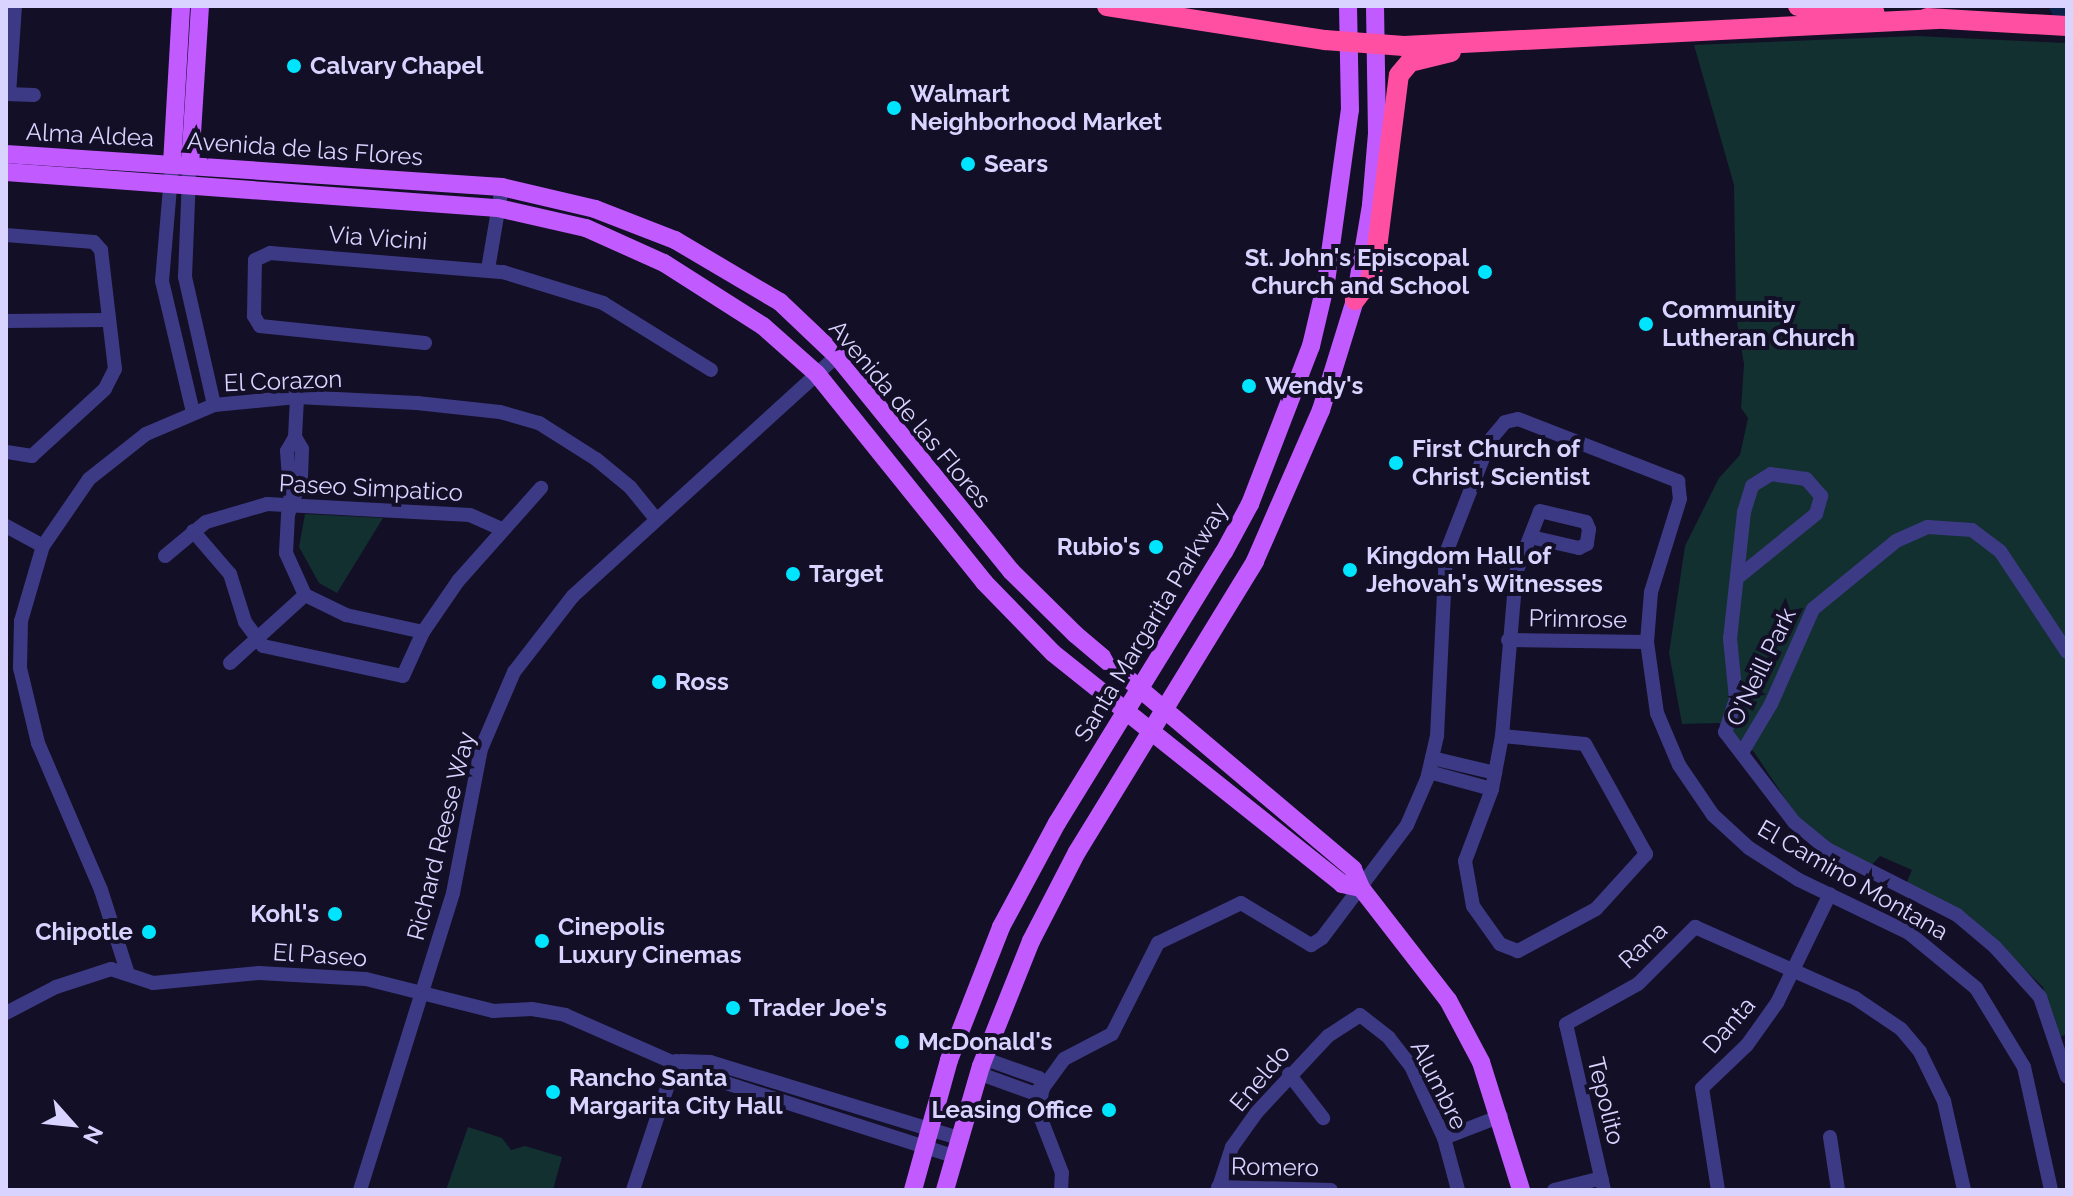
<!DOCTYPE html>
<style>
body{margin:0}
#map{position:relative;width:2073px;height:1196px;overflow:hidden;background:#130f26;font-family:Raleway,sans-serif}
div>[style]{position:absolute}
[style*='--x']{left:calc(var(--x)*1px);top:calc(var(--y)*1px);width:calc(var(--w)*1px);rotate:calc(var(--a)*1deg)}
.green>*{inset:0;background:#12302f}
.river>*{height:18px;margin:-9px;padding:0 9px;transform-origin:9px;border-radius:9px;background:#0c2248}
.minor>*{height:14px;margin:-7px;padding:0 7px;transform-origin:7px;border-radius:7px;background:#3d3a85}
.major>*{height:18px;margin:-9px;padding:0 9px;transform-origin:9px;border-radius:9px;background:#c25bff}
.highway>*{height:20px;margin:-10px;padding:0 10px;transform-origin:10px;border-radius:10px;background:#ff4fa3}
.dots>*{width:22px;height:22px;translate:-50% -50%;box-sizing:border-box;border:4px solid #130f26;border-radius:50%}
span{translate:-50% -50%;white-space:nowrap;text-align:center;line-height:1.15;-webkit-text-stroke:8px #130f26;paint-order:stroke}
.poi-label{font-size:24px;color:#d9d4ff;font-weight:700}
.left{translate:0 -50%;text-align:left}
.right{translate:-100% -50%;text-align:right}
.street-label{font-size:24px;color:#d9d4ff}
.frame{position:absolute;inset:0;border:8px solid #d9d4ff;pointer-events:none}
.north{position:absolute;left:32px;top:1084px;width:80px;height:80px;-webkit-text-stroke:6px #130f26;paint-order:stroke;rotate:117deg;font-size:22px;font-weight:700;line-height:32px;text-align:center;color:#d9d4ff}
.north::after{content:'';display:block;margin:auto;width:28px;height:36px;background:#d9d4ff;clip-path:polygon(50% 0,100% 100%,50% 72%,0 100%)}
</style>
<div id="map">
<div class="green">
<i style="clip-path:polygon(1916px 36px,2067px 43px,2067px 1034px,2057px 1038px,2043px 987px,1969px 916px,1906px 884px,1912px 870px,1880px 856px,1869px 868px,1833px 846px,1796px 815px,1754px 752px,1719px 723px,1682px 724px,1669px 653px,1685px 546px,1719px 478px,1740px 455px,1748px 418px,1741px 408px,1744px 364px,1736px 316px,1734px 185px,1694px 45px)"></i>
<i style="clip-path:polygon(305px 514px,383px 518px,337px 593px,319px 583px,299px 547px)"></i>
<i style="clip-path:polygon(468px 1127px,502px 1138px,511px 1150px,525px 1146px,562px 1157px,553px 1190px,446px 1190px)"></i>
</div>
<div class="river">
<i style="--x:2058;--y:6;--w:18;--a:61"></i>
</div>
<div class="minor">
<i style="--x:6;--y:94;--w:28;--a:2"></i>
<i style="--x:9;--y:94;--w:88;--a:-86.1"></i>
<i style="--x:171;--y:176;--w:105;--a:94.9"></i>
<i style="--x:162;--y:281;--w:135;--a:76.7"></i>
<i style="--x:189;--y:177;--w:100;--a:92.3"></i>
<i style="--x:185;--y:277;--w:131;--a:77.2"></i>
<i style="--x:6;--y:235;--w:88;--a:4.5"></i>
<i style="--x:94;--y:242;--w:11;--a:49"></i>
<i style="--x:101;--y:250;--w:120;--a:83.3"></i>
<i style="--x:115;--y:369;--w:22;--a:117"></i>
<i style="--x:105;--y:389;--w:99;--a:137.5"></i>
<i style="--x:32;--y:456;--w:26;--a:-171"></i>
<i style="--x:488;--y:269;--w:83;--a:-80.3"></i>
<i style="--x:6;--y:321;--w:100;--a:-0.6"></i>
<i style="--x:425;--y:343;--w:166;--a:-174.1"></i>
<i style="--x:260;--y:326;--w:12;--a:-121"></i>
<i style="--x:254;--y:316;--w:56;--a:-89"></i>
<i style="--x:255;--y:260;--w:17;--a:-25"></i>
<i style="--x:270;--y:253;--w:234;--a:4.7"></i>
<i style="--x:503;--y:272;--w:105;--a:17.2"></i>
<i style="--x:603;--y:303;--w:127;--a:31.8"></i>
<i style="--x:295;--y:437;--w:14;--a:60"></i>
<i style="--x:302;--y:449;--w:30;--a:92"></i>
<i style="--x:301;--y:479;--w:38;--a:110"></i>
<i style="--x:288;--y:515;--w:38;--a:93"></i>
<i style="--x:286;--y:553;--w:46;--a:65.7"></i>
<i style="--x:305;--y:595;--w:46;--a:26"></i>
<i style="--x:346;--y:615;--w:79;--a:12.4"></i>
<i style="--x:291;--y:503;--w:52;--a:-94.4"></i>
<i style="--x:287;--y:451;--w:16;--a:-60"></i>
<i style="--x:295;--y:437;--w:40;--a:-87.1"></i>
<i style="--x:6;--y:526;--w:42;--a:28.4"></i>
<i style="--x:193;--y:531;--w:57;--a:49.3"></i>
<i style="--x:230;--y:574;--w:50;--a:72.6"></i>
<i style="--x:245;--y:622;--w:30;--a:53"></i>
<i style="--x:263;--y:646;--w:143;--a:12.1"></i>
<i style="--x:403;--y:676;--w:48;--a:-65.6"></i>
<i style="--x:423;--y:632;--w:62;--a:-55.5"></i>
<i style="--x:458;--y:581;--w:125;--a:-48.3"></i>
<i style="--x:165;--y:556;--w:53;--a:-39.7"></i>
<i style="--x:206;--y:522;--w:64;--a:-16.4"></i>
<i style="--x:267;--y:504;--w:203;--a:3.1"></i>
<i style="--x:470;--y:515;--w:35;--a:24"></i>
<i style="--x:1737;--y:578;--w:102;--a:-39"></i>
<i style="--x:1816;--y:514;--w:19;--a:-74"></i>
<i style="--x:1821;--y:496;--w:23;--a:-131"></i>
<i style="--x:1806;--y:479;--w:35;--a:-172"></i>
<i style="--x:1771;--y:474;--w:22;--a:148"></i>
<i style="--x:1752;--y:486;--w:27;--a:107"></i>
<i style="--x:1744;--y:512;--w:127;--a:96.3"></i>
<i style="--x:1730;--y:638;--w:61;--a:84.4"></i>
<i style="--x:1736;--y:699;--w:35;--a:108"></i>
<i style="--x:1725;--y:732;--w:113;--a:52.5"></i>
<i style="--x:1794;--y:822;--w:43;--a:39.3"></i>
<i style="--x:1827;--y:849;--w:146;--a:26.9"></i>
<i style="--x:1957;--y:915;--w:50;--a:40.1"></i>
<i style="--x:1995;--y:947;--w:67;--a:48"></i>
<i style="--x:2040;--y:997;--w:84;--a:71.4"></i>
<i style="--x:1508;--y:640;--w:139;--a:0.8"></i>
<i style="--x:230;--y:663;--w:101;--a:-42.2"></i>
<i style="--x:1502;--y:736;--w:83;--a:5.5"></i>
<i style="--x:1585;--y:744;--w:126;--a:61"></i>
<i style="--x:1646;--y:854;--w:74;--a:132.3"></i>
<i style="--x:1596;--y:909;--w:89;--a:151.7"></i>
<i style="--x:1518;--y:951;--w:19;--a:-159"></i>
<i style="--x:1500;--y:944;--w:47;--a:-125.4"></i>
<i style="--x:1473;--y:906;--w:46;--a:-100.1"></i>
<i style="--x:1465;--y:861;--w:77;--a:-69.4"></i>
<i style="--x:1492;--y:789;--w:54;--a:-79.3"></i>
<i style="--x:1502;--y:736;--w:164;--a:-85.1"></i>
<i style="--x:1516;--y:573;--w:66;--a:-68.8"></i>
<i style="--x:1540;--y:511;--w:47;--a:13.4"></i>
<i style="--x:1586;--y:522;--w:8;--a:67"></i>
<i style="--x:1589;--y:529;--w:15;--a:98"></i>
<i style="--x:1587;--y:544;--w:9;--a:153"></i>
<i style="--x:1579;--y:548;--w:49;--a:-167.1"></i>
<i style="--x:1743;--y:751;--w:55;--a:-59.2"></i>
<i style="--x:1771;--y:704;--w:104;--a:-66.1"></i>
<i style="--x:1813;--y:609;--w:107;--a:-39.3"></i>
<i style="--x:1896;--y:541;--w:35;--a:-24"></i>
<i style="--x:1928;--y:527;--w:44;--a:3.9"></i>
<i style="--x:1972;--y:530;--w:35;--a:37"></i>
<i style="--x:2000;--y:551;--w:121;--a:56.4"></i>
<i style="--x:1432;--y:758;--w:65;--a:13.4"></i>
<i style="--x:1429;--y:772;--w:65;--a:15.1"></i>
<i style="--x:127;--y:971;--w:85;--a:-107.8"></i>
<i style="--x:101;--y:890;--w:160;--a:-113.2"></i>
<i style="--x:38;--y:743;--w:77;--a:-103.5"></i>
<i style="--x:20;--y:668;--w:47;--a:-88.8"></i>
<i style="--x:21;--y:621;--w:78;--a:-73.7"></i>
<i style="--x:43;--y:546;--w:81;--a:-55.5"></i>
<i style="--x:89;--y:479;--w:73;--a:-38.3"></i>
<i style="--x:146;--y:434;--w:74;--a:-23.1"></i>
<i style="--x:214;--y:405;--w:83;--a:-5.5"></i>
<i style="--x:297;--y:397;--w:120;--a:2.9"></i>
<i style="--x:417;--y:403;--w:83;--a:6.2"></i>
<i style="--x:500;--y:412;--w:41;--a:15.8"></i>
<i style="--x:539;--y:423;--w:67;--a:32.3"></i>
<i style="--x:596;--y:459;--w:44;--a:39.5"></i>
<i style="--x:630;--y:487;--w:41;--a:50.9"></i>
<i style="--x:6;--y:1013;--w:56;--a:-27.5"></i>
<i style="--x:56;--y:987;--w:58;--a:-18.1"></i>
<i style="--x:111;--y:969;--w:44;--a:18.4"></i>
<i style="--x:153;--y:983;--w:106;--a:-5.4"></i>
<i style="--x:259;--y:973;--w:107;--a:3.2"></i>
<i style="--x:366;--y:979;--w:131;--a:14.1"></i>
<i style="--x:493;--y:1011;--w:39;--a:-3"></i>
<i style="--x:532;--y:1009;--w:34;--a:10"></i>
<i style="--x:565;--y:1015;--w:152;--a:23.7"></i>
<i style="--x:704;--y:1076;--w:262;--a:17.8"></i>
<i style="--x:681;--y:1061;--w:29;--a:2"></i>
<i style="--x:710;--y:1062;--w:259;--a:17"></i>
<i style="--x:991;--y:1061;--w:51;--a:19.5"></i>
<i style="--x:1039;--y:1078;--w:11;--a:68"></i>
<i style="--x:1043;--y:1088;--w:11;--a:153"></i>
<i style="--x:1033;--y:1093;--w:50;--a:-160.1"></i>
<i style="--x:986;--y:1076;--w:11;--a:-117"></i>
<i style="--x:981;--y:1066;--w:11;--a:-27"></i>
<i style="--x:1289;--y:1074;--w:56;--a:52.3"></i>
<i style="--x:1830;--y:1137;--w:54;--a:81.4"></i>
<i style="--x:1444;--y:1138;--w:61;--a:-21.1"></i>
<i style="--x:1218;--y:1187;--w:113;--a:1.5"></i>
<i style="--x:360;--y:1190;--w:311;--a:-72.6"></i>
<i style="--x:453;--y:893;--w:147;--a:-79"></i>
<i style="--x:481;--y:749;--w:84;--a:-66.8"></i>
<i style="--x:514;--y:672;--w:96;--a:-52.2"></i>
<i style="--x:573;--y:596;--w:357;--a:-42.3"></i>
<i style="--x:633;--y:1190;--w:136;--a:-71.6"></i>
<i style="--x:1061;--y:1190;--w:17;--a:-87"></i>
<i style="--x:1062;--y:1173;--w:66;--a:-111.2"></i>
<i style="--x:1038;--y:1111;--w:24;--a:-78"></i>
<i style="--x:1043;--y:1088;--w:36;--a:-54"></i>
<i style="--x:1064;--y:1059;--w:54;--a:-27.5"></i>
<i style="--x:1112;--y:1034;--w:102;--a:-63.2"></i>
<i style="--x:1158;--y:943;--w:92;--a:-25.7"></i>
<i style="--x:1241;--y:903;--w:82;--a:31"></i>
<i style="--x:1311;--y:945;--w:13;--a:-32"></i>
<i style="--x:1322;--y:938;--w:141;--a:-53"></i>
<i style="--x:1407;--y:825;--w:50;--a:-66.5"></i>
<i style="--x:1427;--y:779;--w:44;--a:-76.9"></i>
<i style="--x:1437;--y:736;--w:183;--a:-87.2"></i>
<i style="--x:1446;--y:553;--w:121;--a:-68.7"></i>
<i style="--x:1490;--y:440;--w:23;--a:-50"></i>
<i style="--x:1505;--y:422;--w:13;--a:-13"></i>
<i style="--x:1518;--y:419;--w:172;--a:21.2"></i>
<i style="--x:1678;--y:481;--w:18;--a:84"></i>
<i style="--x:1680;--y:499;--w:97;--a:107.3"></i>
<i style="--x:1651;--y:592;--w:50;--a:94.6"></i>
<i style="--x:1647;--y:642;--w:72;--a:82"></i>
<i style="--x:1657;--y:713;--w:56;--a:67.1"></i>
<i style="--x:1679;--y:765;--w:60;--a:55.8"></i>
<i style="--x:1713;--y:815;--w:49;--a:42.5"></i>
<i style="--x:1749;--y:848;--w:59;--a:32.6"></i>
<i style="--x:1799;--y:880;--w:122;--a:25.7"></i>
<i style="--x:1909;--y:933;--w:87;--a:39.4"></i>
<i style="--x:1976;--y:988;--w:92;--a:58.7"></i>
<i style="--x:2024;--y:1067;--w:126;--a:77.6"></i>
<i style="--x:1218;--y:1190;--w:45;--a:-72"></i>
<i style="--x:1232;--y:1147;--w:43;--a:-54.5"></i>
<i style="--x:1257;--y:1112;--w:104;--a:-46.9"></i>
<i style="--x:1328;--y:1036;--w:38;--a:-33"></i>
<i style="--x:1360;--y:1015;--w:37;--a:38"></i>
<i style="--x:1389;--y:1038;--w:36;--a:52"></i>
<i style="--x:1411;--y:1066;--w:79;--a:65.4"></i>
<i style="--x:1444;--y:1138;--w:54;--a:74.9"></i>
<i style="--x:1554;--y:1190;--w:49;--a:-14"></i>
<i style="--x:1604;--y:1190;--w:170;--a:-102.9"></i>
<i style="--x:1566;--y:1024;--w:82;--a:-29.1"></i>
<i style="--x:1638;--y:984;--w:81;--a:-45"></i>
<i style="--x:1695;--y:927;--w:175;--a:23.9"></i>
<i style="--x:1855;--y:998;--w:55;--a:34"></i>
<i style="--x:1901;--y:1029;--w:30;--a:50"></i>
<i style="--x:1920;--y:1052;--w:55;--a:63.9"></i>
<i style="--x:1944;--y:1101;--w:91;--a:77.3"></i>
<i style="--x:1718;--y:1190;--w:103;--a:-98.9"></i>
<i style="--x:1702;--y:1088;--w:62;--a:-43.7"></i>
<i style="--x:1747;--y:1045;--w:52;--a:-54.5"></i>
<i style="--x:1777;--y:1003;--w:121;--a:-64.1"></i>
</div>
<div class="major">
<i style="--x:6;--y:154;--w:497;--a:3.8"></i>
<i style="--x:502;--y:187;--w:96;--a:13.3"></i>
<i style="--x:595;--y:209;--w:86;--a:21.2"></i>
<i style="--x:675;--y:240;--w:122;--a:30.6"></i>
<i style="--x:780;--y:302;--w:79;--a:43.5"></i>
<i style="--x:837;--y:356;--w:277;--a:51"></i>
<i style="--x:1011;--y:571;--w:90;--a:44.5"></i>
<i style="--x:1075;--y:634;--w:364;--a:40.2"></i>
<i style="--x:1353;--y:869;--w:21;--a:67"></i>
<i style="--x:1361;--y:888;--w:142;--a:52.2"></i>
<i style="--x:1448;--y:1000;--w:70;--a:62"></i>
<i style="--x:1481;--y:1062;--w:134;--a:72.6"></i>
<i style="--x:172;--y:164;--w:158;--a:-86.7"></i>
<i style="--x:190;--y:165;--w:159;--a:-86.4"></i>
<i style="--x:6;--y:172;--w:493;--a:4.2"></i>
<i style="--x:498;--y:208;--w:90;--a:12.8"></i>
<i style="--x:586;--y:228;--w:85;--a:24.2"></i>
<i style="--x:664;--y:263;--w:117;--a:32.5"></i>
<i style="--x:763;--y:326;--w:72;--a:41.6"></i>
<i style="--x:817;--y:374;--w:267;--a:51.2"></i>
<i style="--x:984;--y:582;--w:99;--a:45.8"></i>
<i style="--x:1053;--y:653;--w:370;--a:38.6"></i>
<i style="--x:1342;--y:884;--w:19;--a:12"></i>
<i style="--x:913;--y:1190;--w:135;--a:-74.5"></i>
<i style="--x:949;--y:1060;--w:143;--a:-68.6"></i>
<i style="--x:1001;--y:927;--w:118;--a:-61.7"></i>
<i style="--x:1057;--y:823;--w:318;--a:-58.4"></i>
<i style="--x:1224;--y:552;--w:55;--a:-61.6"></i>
<i style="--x:1250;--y:504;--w:169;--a:-68.9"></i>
<i style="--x:1311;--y:346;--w:66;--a:-76.8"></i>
<i style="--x:1326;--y:282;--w:174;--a:-82.1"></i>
<i style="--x:1350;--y:110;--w:104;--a:-91.1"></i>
<i style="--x:945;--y:1190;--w:129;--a:-73.8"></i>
<i style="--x:981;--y:1066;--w:135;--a:-68.2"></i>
<i style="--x:1031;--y:941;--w:100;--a:-62.7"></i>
<i style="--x:1077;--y:852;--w:341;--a:-58.5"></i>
<i style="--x:1255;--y:561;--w:165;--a:-66.4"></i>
<i style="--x:1321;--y:410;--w:115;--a:-72.8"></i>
<i style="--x:1355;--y:300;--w:96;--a:-80.4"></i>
<i style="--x:1371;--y:205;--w:72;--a:-85.2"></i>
<i style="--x:1377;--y:133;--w:127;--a:-90.9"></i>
</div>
<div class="highway">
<i style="--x:1107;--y:6;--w:221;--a:8.9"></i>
<i style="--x:1325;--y:40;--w:79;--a:4.3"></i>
<i style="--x:1404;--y:46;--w:534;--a:-2.9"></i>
<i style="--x:1798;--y:6;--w:77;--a:5.2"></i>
<i style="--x:1927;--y:18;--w:140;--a:3.3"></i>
<i style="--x:1355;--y:300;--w:25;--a:-53"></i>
<i style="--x:1370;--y:280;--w:25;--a:-76"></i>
<i style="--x:1376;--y:256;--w:182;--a:-82.8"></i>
<i style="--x:1399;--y:75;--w:17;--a:-50"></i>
<i style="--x:1410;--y:62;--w:42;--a:-13.7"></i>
</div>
<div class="dots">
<i style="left:294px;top:66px;background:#00e5ff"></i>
<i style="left:894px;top:108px;background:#00e5ff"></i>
<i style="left:968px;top:164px;background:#00e5ff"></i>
<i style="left:1485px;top:272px;background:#00e5ff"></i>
<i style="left:1646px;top:324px;background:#00e5ff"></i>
<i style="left:1249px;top:386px;background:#00e5ff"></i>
<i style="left:1396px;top:463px;background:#00e5ff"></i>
<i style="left:1156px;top:547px;background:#00e5ff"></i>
<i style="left:1350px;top:570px;background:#00e5ff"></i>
<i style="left:793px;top:574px;background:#00e5ff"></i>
<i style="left:659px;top:682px;background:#00e5ff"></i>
<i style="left:335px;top:914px;background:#00e5ff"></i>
<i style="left:149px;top:932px;background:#00e5ff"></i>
<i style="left:542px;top:941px;background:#00e5ff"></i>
<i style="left:733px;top:1008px;background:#00e5ff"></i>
<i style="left:902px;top:1042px;background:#00e5ff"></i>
<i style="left:553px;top:1092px;background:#00e5ff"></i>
<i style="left:1109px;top:1110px;background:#00e5ff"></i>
</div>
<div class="poi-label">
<span class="left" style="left:310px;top:66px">Calvary Chapel</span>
<span class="left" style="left:910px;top:108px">Walmart<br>Neighborhood Market</span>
<span class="left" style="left:984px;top:164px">Sears</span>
<span class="right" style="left:1469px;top:272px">St. John's Episcopal<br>Church and School</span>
<span class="left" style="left:1662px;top:324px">Community<br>Lutheran Church</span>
<span class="left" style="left:1265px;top:386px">Wendy's</span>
<span class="left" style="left:1412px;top:463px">First Church of<br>Christ, Scientist</span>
<span class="right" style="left:1140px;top:547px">Rubio's</span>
<span class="left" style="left:1366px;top:570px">Kingdom Hall of<br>Jehovah's Witnesses</span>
<span class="left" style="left:809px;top:574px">Target</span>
<span class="left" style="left:675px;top:682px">Ross</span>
<span class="right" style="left:319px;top:914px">Kohl's</span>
<span class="left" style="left:558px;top:941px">Cinepolis<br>Luxury Cinemas</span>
<span class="right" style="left:133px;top:932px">Chipotle</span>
<span class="left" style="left:749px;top:1008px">Trader Joe's</span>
<span class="left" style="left:918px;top:1042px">McDonald's</span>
<span class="left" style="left:569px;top:1092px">Rancho Santa<br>Margarita City Hall</span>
<span class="right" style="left:1093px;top:1110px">Leasing Office</span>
</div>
<div class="street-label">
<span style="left:90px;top:135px;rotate:3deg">Alma Aldea</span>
<span style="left:305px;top:149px;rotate:4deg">Avenida de las Flores</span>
<span style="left:378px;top:238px;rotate:4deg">Via Vicini</span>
<span style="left:283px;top:381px;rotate:-2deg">El Corazon</span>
<span style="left:910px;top:414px;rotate:50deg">Avenida de las Flores</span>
<span style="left:371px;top:488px;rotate:3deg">Paseo Simpatico</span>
<span style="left:1578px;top:619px;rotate:1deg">Primrose</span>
<span style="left:1151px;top:622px;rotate:-59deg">Santa Margarita Parkway</span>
<span style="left:1761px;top:667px;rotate:-64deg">O'Neill Park</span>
<span style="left:441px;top:836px;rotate:-76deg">Richard Reese Way</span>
<span style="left:1853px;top:880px;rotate:30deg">El Camino Montana</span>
<span style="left:1643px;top:945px;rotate:-43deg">Rana</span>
<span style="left:320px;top:955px;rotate:4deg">El Paseo</span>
<span style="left:1729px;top:1025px;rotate:-49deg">Danta</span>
<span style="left:1260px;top:1078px;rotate:-50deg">Eneldo</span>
<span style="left:1439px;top:1085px;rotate:63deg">Alumbre</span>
<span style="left:1606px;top:1101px;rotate:76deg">Tepolito</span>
<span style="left:1275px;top:1167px;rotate:1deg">Romero</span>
</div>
<div class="frame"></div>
<div class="north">N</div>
</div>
